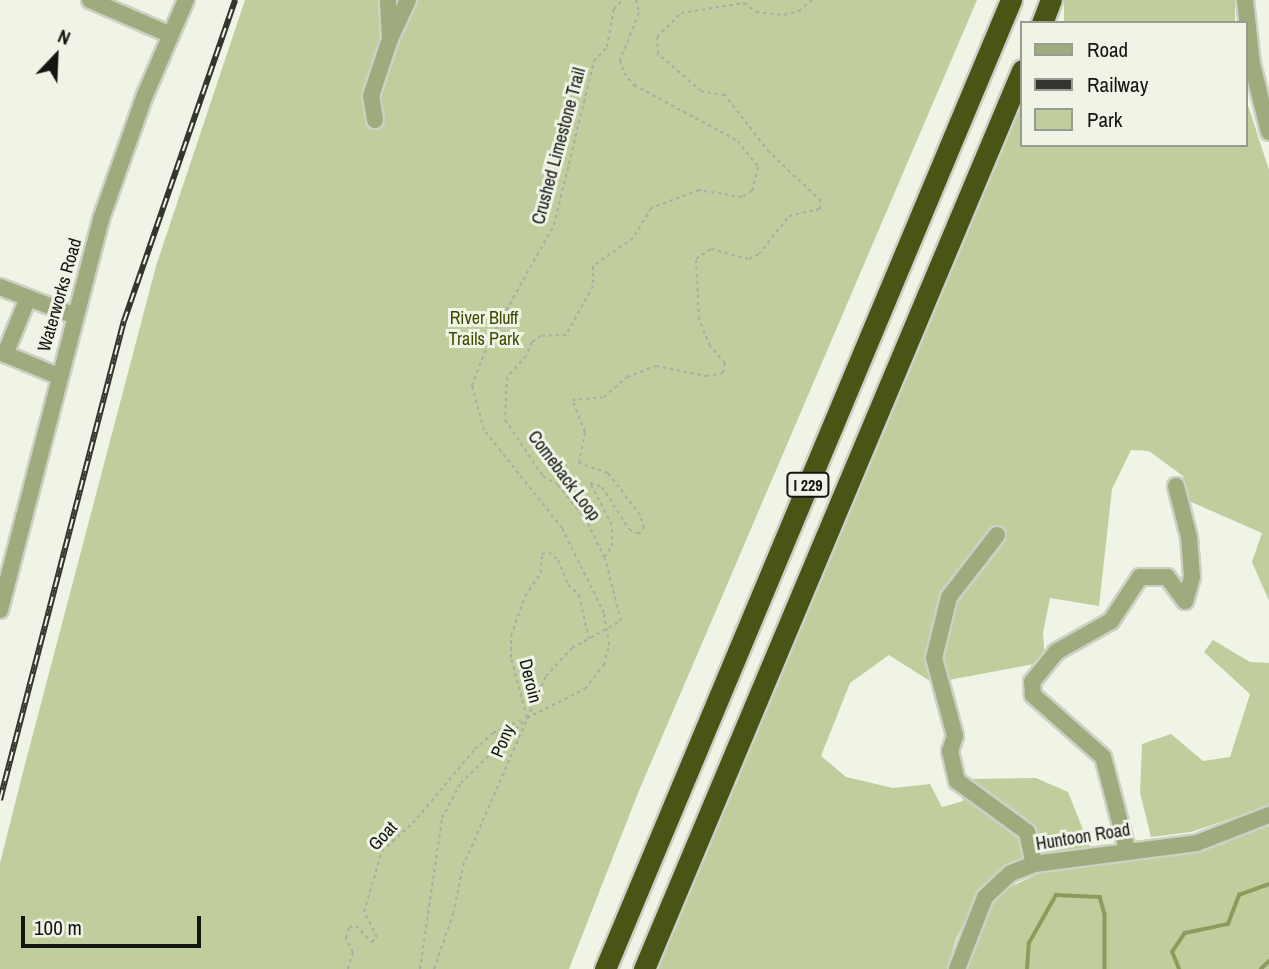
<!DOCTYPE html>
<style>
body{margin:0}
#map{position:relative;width:1269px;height:969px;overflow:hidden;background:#f0f4e7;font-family:"Archivo Narrow",sans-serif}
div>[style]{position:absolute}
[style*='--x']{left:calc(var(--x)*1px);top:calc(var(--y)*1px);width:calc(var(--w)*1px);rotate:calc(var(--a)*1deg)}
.green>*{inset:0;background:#c0cd9c;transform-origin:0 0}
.stream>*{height:3.5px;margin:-1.75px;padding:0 1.75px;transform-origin:1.75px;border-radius:1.75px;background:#8d9c5e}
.path>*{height:2px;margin-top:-1px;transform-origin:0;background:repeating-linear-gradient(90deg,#aaada3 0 3.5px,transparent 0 7px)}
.roads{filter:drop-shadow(2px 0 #cdd0c5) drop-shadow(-2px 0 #cdd0c5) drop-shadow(0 2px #cdd0c5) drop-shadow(0 -2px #cdd0c5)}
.minor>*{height:16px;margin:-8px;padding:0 8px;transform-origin:8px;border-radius:8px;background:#9fab7c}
.highway>*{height:21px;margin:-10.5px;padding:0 10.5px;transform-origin:10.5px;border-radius:10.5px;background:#495515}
.rail>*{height:6px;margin-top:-3px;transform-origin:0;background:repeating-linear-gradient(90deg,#f0f4e7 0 10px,#33352f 0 20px);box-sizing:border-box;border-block:2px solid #33352f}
span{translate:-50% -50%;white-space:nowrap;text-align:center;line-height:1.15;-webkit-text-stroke:6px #f0f4e7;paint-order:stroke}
.shield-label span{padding:2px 5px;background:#f0f4e7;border:2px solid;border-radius:5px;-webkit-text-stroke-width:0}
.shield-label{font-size:16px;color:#141511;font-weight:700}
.street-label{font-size:18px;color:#141511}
.park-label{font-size:18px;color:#3d4900}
.legend{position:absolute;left:1020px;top:21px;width:228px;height:126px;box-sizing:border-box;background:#f0f4e7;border:2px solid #989b91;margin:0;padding:9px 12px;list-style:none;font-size:21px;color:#141511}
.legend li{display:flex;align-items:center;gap:14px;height:35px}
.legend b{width:35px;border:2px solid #989b91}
.north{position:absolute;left:21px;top:21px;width:70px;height:70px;-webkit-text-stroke:5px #f0f4e7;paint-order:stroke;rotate:23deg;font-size:19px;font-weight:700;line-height:28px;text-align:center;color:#141511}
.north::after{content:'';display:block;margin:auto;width:24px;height:32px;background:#141511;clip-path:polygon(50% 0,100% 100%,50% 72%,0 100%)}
.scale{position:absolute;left:21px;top:916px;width:180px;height:32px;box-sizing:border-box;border:4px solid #141511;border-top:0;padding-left:9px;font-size:21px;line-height:24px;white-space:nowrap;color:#141511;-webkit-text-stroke:5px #f0f4e7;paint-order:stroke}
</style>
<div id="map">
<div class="green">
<i style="clip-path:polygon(245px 0,977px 0,638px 793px,569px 969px,0 969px,0 863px,23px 772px,156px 266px)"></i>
<i style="left:1064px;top:0;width:171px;height:25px"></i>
<i style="clip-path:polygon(1022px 98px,1022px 145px,1246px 145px,1246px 99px,1269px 170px,1269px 601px,1252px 562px,1262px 533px,1189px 501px,1183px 476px,1149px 451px,1131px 450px,1112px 489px,1099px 606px,1050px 598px,1043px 633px,1045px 662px,933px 683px,889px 655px,850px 683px,821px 756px,846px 777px,893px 788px,930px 784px,942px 807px,963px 801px,969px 779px,1036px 778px,1068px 792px,1090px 847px,1024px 859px,984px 883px,956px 939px,947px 969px,654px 969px)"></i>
<i style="clip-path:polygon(1213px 640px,1250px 662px,1269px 663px,1269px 806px,1191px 832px,1151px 837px,1140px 793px,1142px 744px,1171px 734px,1203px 761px,1230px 757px,1250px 694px,1204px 652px)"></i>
<i style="clip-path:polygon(1269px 821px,1269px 969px,966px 969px,990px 907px,1010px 887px,1046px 870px,1224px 844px)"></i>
</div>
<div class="stream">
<i style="--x:1027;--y:969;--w:26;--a:-86"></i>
<i style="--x:1029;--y:943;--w:55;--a:-60.6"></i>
<i style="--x:1056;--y:895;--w:44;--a:2.6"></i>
<i style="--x:1100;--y:897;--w:18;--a:74"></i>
<i style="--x:1105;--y:914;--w:55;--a:90"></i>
<i style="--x:1179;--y:969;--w:18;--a:-112"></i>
<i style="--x:1172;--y:952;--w:23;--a:-56"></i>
<i style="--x:1185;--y:933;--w:44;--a:-11.8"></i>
<i style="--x:1228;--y:924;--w:31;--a:-69"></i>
<i style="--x:1239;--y:895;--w:32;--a:-20"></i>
<i style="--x:1261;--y:969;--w:11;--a:-45"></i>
</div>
<div class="path">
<i style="--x:636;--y:0;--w:13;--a:77"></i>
<i style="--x:639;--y:13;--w:51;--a:112"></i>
<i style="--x:620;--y:60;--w:14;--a:73"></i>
<i style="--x:624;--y:73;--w:16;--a:50"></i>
<i style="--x:634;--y:85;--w:118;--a:28.3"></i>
<i style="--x:738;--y:141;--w:33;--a:52"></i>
<i style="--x:758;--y:167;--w:25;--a:104"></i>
<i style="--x:752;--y:191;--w:12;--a:149"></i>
<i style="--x:742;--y:197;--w:44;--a:-170.8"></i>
<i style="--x:699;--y:190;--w:51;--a:159.4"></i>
<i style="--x:651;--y:208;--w:35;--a:121"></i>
<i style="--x:633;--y:238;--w:49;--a:145"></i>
<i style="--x:593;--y:266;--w:20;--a:90"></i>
<i style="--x:593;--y:286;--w:56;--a:118.9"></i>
<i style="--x:566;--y:335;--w:25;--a:178"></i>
<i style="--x:541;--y:336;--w:11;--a:146"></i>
<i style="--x:532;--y:342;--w:15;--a:113"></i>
<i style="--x:526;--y:356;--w:28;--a:132"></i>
<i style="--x:507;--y:377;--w:43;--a:92.7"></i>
<i style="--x:505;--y:420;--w:68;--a:55.8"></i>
<i style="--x:543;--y:476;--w:17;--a:31"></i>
<i style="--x:558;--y:485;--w:48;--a:51.7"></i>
<i style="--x:588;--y:523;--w:38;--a:65"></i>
<i style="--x:604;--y:557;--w:14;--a:-54"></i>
<i style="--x:612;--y:546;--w:21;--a:-90"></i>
<i style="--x:612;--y:525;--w:47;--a:-117.6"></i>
<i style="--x:590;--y:483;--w:13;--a:18"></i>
<i style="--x:602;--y:487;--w:50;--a:57.3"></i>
<i style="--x:629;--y:529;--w:10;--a:29"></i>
<i style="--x:638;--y:534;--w:8;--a:-45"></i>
<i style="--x:644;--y:528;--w:14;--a:-107"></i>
<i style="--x:640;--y:515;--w:53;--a:-127.3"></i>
<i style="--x:608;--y:473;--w:31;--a:-161"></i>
<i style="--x:579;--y:463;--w:32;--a:-79"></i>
<i style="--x:585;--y:432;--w:35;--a:-112"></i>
<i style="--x:572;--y:400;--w:32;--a:-5"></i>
<i style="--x:604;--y:397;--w:30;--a:-41"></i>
<i style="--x:627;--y:377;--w:31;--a:-21"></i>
<i style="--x:656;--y:366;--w:51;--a:11.3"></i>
<i style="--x:706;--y:376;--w:17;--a:-10"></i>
<i style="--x:723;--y:373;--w:10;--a:-79"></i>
<i style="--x:725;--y:363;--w:23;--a:-131"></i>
<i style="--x:710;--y:346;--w:29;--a:-112"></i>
<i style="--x:699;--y:319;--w:60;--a:-92.9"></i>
<i style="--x:696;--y:259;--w:18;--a:-34"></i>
<i style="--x:711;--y:249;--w:39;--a:15"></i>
<i style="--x:749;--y:259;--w:11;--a:-27"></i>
<i style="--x:759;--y:254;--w:48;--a:-51.7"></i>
<i style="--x:789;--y:216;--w:32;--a:-13"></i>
<i style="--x:820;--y:209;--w:8;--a:-83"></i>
<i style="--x:821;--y:201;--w:71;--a:-136.7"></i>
<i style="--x:769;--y:152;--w:72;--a:-127.7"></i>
<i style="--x:725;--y:95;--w:24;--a:-171"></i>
<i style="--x:701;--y:91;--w:57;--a:-139.3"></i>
<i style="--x:658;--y:54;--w:17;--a:-93"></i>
<i style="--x:657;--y:37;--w:34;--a:-45"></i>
<i style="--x:681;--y:13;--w:64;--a:-9"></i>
<i style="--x:744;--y:3;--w:15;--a:37"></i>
<i style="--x:756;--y:12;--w:28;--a:6"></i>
<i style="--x:784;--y:15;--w:16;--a:-15"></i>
<i style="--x:799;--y:11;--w:17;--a:-40"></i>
<i style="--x:527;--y:717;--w:61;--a:-105.2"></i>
<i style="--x:511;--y:658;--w:22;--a:-90"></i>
<i style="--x:511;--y:636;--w:42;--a:-70.7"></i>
<i style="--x:525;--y:596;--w:28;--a:-55"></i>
<i style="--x:541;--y:573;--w:19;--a:-87"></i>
<i style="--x:542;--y:554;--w:7;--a:-16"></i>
<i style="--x:549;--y:552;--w:12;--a:42"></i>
<i style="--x:558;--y:560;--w:27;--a:68"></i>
<i style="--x:568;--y:585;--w:15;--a:42"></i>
<i style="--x:579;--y:595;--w:45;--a:77.2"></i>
<i style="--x:348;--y:969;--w:18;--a:-74"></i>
<i style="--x:353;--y:952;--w:16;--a:-117"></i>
<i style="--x:346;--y:938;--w:11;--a:-75"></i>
<i style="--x:349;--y:927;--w:7;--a:-8"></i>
<i style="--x:356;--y:926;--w:23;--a:45"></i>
<i style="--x:372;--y:942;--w:7;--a:-45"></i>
<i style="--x:377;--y:937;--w:28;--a:-117"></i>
<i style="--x:364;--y:912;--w:64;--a:-73.6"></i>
<i style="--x:382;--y:851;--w:42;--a:-42.1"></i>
<i style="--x:413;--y:823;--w:97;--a:-50"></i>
<i style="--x:475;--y:749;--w:24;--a:-42"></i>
<i style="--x:493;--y:733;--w:33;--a:-25"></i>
<i style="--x:420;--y:969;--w:153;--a:-81.7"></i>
<i style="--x:442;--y:818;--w:40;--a:-62"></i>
<i style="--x:461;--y:783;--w:93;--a:-44.6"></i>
<i style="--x:527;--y:718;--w:65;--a:-26.6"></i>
<i style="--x:585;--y:689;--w:31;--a:-52"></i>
<i style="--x:604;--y:665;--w:21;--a:-76"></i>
<i style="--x:609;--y:645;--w:32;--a:-99"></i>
<i style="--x:604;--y:613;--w:95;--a:-116.3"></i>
<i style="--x:562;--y:528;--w:125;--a:-128.5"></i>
<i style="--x:484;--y:430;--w:46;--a:-105.3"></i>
<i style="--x:472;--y:386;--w:48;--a:-69.3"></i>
<i style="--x:489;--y:341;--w:133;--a:-60.7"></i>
<i style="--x:554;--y:225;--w:169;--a:-76.3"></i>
<i style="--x:594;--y:61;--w:19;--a:-47"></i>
<i style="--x:607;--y:47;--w:39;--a:-80"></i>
<i style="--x:614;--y:9;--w:12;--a:-48"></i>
<i style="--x:434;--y:969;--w:58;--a:-70.9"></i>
<i style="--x:453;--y:914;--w:49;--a:-78.2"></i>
<i style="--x:463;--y:866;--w:207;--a:-66.4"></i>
<i style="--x:546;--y:676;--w:38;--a:-47"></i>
<i style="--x:572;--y:648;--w:56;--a:-28.9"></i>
<i style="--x:621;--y:621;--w:65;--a:-104.3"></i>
</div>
<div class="roads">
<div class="minor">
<i style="--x:90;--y:0;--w:88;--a:23.4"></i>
<i style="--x:1245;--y:0;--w:64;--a:83.8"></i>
<i style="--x:1252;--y:64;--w:70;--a:76"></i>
<i style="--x:390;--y:39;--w:43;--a:-65.2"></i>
<i style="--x:375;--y:120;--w:24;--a:-99"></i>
<i style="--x:371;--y:96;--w:60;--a:-71.6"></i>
<i style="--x:390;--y:39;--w:39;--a:-93"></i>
<i style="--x:0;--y:287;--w:80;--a:21.1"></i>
<i style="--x:28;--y:298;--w:61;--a:112.3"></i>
<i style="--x:5;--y:354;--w:57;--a:22.5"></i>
<i style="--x:1176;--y:486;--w:53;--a:75.7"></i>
<i style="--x:1189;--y:537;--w:40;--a:85.7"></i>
<i style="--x:1192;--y:577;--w:25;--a:106"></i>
<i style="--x:997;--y:535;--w:78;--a:127.7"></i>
<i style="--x:949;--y:597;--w:63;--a:103.8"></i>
<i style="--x:934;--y:658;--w:81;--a:74.9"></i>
<i style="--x:955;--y:736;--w:16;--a:108"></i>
<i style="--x:950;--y:751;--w:31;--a:77"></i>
<i style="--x:957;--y:781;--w:87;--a:36.1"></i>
<i style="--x:1027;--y:832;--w:33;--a:78"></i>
<i style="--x:0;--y:610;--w:404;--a:-75.5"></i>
<i style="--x:101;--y:219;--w:132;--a:-70.5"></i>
<i style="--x:145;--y:95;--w:103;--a:-66.7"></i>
<i style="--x:1127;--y:849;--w:95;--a:-104.6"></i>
<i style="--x:1103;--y:757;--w:94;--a:-138.5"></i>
<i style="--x:1033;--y:695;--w:13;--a:-94"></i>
<i style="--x:1032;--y:682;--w:38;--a:-51"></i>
<i style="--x:1056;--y:652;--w:63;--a:-29.4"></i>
<i style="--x:1111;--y:621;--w:53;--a:-56.6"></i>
<i style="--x:1140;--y:577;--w:27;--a:0"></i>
<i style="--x:1167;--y:577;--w:30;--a:53"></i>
<i style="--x:957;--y:969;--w:77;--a:-68.7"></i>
<i style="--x:985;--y:897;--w:35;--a:-43"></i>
<i style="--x:1011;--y:873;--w:25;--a:-21"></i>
<i style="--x:1034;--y:864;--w:164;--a:-7.3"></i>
<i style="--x:1197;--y:843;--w:77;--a:-21.3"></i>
</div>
<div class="highway">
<i style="--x:1042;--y:23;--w:25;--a:-69"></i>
<i style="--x:605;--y:969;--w:1051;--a:-67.27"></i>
<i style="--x:644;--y:969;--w:975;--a:-67.19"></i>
</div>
</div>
<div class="rail">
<i style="--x:0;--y:800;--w:495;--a:-75.5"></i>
<i style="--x:124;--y:321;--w:340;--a:-70.9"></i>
</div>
<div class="shield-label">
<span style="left:808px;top:485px">I 229</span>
</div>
<div class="street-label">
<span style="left:559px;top:146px;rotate:-75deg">Crushed Limestone Trail</span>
<span style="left:60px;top:295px;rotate:-74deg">Waterworks Road</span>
<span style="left:564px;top:476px;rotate:53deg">Comeback Loop</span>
<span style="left:530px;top:681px;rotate:76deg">Deroin</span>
<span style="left:503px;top:741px;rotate:-67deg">Pony</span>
<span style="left:383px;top:836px;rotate:-47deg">Goat</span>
<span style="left:1083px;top:837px;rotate:-9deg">Huntoon Road</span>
</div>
<div class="park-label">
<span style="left:484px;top:329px">River Bluff<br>Trails Park</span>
</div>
<ul class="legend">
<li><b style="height:9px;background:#9fab7c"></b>Road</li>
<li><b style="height:9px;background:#33352f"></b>Railway</li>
<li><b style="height:19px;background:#c0cd9c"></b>Park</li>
</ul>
<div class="north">N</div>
<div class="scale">100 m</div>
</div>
